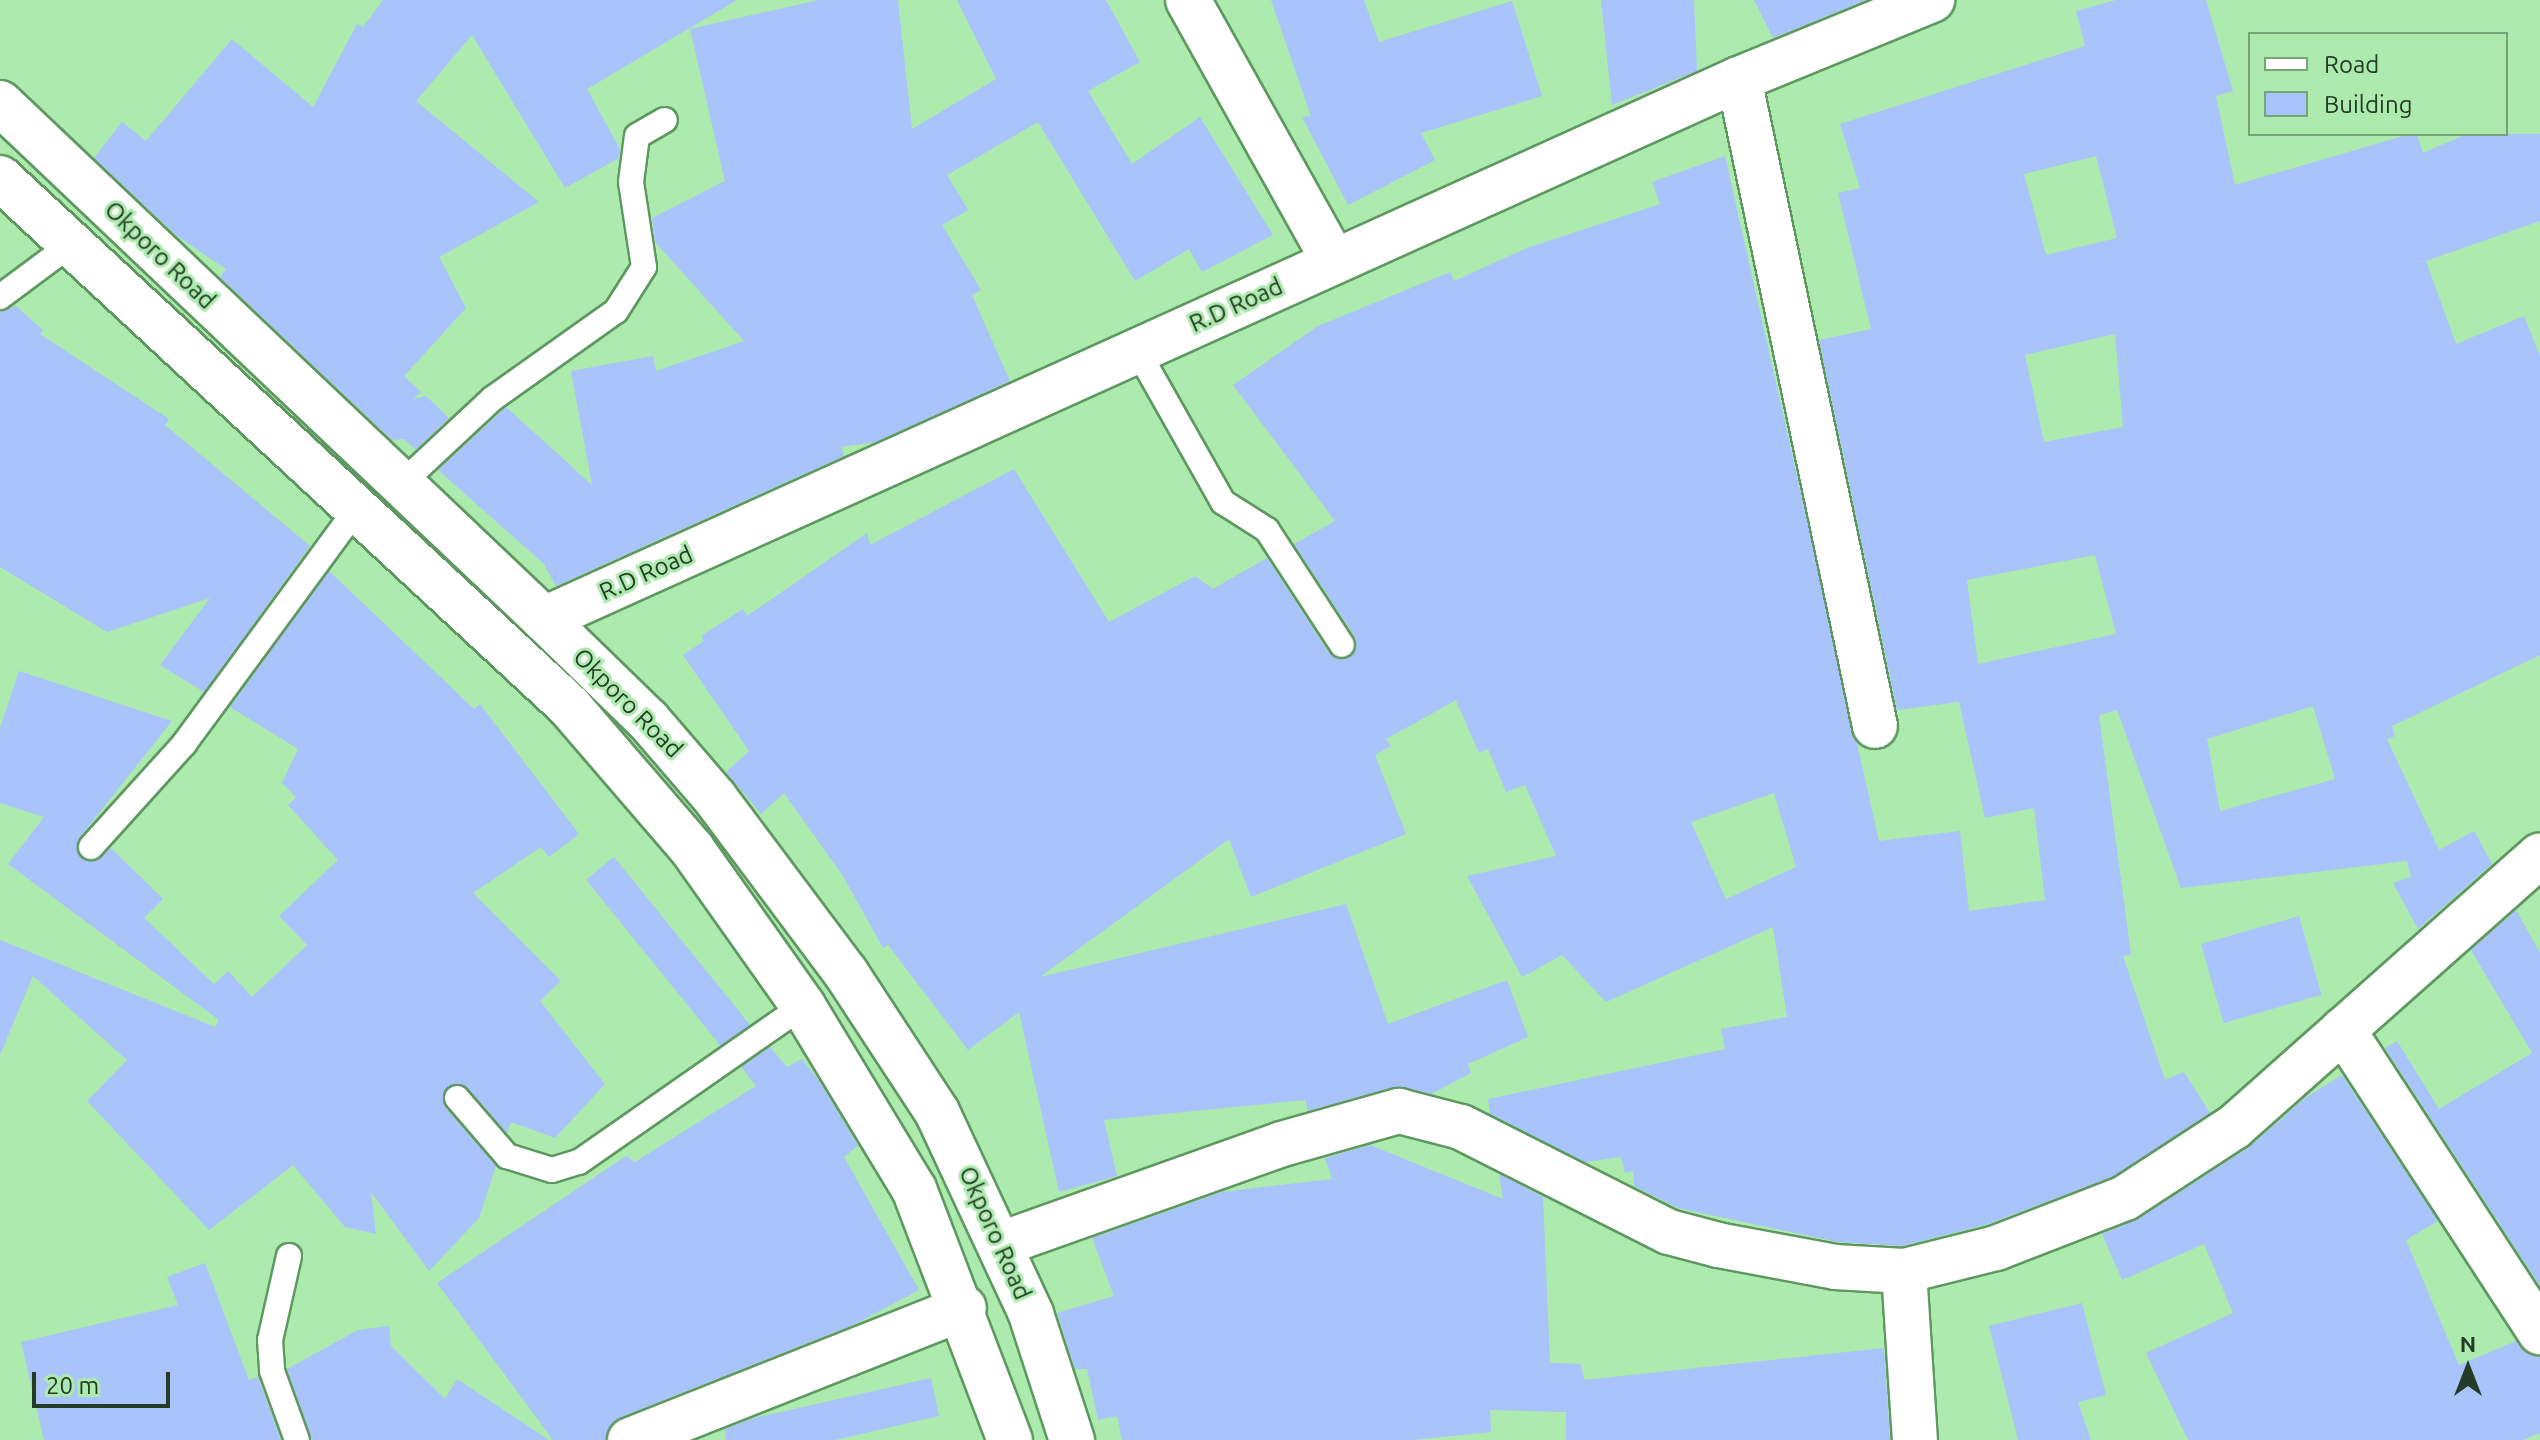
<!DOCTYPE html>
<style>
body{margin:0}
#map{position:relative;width:2540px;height:1440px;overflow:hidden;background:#adeaae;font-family:Ubuntu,sans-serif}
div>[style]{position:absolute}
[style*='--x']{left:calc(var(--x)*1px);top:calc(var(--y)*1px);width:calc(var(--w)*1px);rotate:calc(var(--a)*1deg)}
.building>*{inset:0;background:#a9c3fb;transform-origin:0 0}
.roads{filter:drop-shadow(2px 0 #5e9860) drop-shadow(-2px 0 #5e9860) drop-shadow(0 2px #5e9860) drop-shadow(0 -2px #5e9860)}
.service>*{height:24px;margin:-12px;padding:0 12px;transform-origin:12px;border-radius:12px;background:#fff}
.minor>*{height:44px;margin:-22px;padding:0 22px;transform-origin:22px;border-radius:22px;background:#fff}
.secondary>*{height:44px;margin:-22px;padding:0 22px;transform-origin:22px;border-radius:22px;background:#fff}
span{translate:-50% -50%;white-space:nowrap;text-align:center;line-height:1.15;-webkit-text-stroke:6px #adeaae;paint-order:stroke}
.street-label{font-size:24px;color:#243c25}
.legend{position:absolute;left:2248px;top:32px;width:260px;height:104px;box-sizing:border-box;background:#adeaae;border:2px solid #76a477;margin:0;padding:10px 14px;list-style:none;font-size:24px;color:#243c25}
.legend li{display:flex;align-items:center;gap:16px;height:40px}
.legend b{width:40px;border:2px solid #76a477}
.north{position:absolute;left:2428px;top:1328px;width:80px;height:80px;-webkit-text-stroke:6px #adeaae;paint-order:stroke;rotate:0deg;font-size:22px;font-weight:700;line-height:32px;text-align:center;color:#243c25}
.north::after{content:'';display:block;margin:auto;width:28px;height:36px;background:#243c25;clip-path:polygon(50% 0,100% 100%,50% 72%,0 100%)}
.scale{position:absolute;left:32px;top:1372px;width:138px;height:36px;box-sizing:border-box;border:4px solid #243c25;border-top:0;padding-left:10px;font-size:24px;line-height:28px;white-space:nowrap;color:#243c25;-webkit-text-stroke:6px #adeaae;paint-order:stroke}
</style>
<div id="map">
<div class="building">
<i style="clip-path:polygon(383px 0,737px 0,587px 89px,620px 149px,619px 158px,565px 188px,472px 35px,416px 101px,539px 202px,439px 257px,466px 308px,404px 376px,421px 392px,413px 399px,426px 396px,449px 418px,416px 450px,404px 439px,392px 440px,220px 277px,226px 269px,177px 236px,94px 158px,122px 122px,146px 141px,232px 39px,313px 107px,357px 24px,363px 27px)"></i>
<i style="clip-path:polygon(819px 0,898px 0,912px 129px,996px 79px,957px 0,1106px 0,1140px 62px,1088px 91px,1132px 164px,1200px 117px,1273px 235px,1202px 272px,1189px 249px,1135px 281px,1038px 122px,947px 175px,968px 210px,942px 225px,981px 290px,972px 295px,1010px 381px,876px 442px,841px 447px,844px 456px,556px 586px,544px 564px,438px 470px,506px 407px,592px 485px,571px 371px,653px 356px,656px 371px,744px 341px,655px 242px,652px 218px,725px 181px,690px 29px)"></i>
<i style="clip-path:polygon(1271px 0,1364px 0,1379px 42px,1512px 1px,1542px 96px,1421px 133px,1435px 160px,1348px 205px,1302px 117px,1311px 116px)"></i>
<i style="clip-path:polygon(1601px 0,1694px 0,1697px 71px,1612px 105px)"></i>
<i style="clip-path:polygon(1754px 0,1866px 0,1773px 38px)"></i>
<i style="clip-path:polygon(evenodd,2116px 0,2206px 0,2233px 91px,2216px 96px,2235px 185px,2410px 134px,2417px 134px,2423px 153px,2467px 134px,2540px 134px,2540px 221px,2426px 261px,2456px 344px,2524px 316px,2540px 356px,2540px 655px,2392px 726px,2395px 736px,2387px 739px,2439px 850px,2474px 831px,2492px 864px,2418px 929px,2393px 883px,2411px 877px,2407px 861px,2181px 888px,2117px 710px,2099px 715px,2131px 955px,2123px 956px,2165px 1080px,2184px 1072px,2210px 1113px,2114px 1176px,1988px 1224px,1902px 1246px,1838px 1242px,1678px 1208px,1634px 1186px,1633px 1171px,1625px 1173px,1621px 1157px,1585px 1162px,1490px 1114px,1488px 1099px,1725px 1049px,1721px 1029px,1787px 1017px,1773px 927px,1606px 1002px,1562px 955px,1522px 977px,1467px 876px,1556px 856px,1525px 785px,1506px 792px,1488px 749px,1479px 753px,1456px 700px,1386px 739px,1391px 746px,1375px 755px,1406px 834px,1251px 897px,1229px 839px,1040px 977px,1346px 904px,1388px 1024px,1507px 980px,1528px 1037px,1468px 1064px,1471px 1073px,1431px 1094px,1393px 1087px,1308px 1111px,1305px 1100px,1104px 1120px,1117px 1176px,1059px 1192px,1019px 1012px,968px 1050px,888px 945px,883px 948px,843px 876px,784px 793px,761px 814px,726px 772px,749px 751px,683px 655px,704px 641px,701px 636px,743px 609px,747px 616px,867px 533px,870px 545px,1014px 469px,1109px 622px,1195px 576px,1213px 589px,1267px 558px,1329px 653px,1349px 658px,1355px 637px,1294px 544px,1335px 521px,1233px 385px,1318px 326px,1450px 272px,1454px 281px,1527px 248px,1660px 204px,1652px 182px,1725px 156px,1879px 841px,1960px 831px,1969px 911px,2045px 900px,2034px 808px,1985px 818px,1959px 702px,1897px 710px,1819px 340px,1871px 329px,1838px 193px,1860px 188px,1840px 124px,2085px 46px,2076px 11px,2116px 0,2096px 156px,2117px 238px,2046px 255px,2024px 174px,2096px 156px,2116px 0,2115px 334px,2123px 427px,2044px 442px,2025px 355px,2115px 334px,2116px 0,2095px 555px,2116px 634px,1978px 664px,1967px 580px,2095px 555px,2116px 0,2313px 706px,2335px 779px,2220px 811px,2207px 739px,2313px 706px,2116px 0,1774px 793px,1796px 867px,1726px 899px,1691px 822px,1774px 793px)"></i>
<i style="clip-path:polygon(16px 306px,43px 330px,40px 334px,169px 419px,165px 425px,310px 546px,204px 692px,160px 665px,210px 598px,107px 632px,0 567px,0 312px)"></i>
<i style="clip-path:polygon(329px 571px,474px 709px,480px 704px,579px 834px,549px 857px,541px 847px,473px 893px,561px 981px,540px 1001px,605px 1084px,555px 1138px,511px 1122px,507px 1133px,468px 1088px,447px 1087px,445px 1107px,496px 1166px,479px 1218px,429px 1271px,371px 1192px,376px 1234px,345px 1227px,293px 1165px,209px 1230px,87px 1101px,127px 1060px,33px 976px,0 1055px,0 940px,215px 1027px,219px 1020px,8px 864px,44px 817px,0 803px,0 728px,19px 671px,172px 721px,80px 837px,77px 851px,95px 861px,111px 848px,163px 899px,144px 918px,214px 984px,228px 971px,252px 997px,307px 945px,279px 916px,338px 860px,288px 805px,296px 797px,282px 783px,298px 749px,230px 707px)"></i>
<i style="left:614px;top:857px;width:216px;height:36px;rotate:51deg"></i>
<i style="clip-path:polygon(2516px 910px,2540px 953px,2540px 1286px,2385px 1048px,2397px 1041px,2439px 1109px,2532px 1053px,2471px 950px)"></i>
<i style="left:2299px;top:916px;width:82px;height:102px;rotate:74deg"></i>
<i style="clip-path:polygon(770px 1047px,787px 1067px,802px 1059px,820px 1082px,858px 1146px,844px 1157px,919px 1290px,853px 1325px,621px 1417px,606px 1440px,553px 1440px,437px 1283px,626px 1156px,635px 1162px,756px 1086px,741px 1067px)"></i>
<i style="clip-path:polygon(2342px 1075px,2438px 1221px,2406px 1240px,2459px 1365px,2516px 1341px,2540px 1357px,2540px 1433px,2523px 1440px,2188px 1440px,2146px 1353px,2233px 1313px,2204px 1244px,2122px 1280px,2102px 1234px,2138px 1219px,2248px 1148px,2305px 1098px)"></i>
<i style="clip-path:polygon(1370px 1145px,1503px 1199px,1499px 1174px,1543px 1197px,1550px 1363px,1581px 1364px,1584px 1380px,1884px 1348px,1890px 1440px,1566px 1440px,1566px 1412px,1490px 1410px,1491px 1432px,1413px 1440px,1122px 1440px,1117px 1416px,1098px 1420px,1087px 1369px,1075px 1369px,1057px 1313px,1114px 1296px,1092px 1238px,1222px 1192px,1332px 1179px,1325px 1158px)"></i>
<i style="clip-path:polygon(205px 1263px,249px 1380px,258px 1377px,281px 1440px,44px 1440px,21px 1342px,178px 1305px,167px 1277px)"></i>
<i style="clip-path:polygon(2082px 1303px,2106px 1395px,2078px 1402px,2091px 1440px,2018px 1440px,1989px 1326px)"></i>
<i style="clip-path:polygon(389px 1326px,391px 1346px,445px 1399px,457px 1379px,549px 1440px,312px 1440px,287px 1369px,358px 1330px)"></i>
<i style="clip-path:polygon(931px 1378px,939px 1416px,835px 1440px,726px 1440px,725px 1429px,754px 1418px)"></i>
</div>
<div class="roads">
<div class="service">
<i style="--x:0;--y:297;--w:87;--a:-36.6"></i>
<i style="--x:1137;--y:350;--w:175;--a:60.5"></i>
<i style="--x:1223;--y:502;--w:52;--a:32.5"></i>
<i style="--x:1267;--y:530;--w:137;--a:56.9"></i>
<i style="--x:401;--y:484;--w:125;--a:-43"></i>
<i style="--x:492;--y:399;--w:152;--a:-35.4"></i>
<i style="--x:616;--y:311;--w:52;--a:-57.5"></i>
<i style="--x:644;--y:267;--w:86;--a:-98.7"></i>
<i style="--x:631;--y:182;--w:46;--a:-82.6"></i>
<i style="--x:637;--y:136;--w:32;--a:-30"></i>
<i style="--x:91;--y:847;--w:139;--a:-47.9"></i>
<i style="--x:184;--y:744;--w:294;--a:-53.7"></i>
<i style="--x:457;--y:1098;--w:77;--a:49.2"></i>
<i style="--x:507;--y:1156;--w:47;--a:17.3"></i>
<i style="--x:552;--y:1170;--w:28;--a:-17"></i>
<i style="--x:579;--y:1162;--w:273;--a:-34.9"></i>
<i style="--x:289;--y:1256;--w:86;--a:102.7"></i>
<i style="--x:270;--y:1340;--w:31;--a:86"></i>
<i style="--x:272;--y:1371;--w:73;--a:70.1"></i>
</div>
<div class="minor">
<i style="--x:1188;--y:0;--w:299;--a:60.8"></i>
<i style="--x:1739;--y:79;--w:661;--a:78.13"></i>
<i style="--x:544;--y:619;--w:1311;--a:-24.32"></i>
<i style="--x:1739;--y:79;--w:209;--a:-22.3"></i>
<i style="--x:2343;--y:1030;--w:361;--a:56.9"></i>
<i style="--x:1001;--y:1244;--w:298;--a:-19.6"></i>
<i style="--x:1282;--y:1144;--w:122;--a:-15.8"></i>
<i style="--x:1399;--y:1111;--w:64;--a:14.5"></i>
<i style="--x:1461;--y:1127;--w:233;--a:26.8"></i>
<i style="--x:1669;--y:1232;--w:51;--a:14.9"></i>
<i style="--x:1718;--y:1245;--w:119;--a:10.6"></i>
<i style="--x:1835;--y:1267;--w:69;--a:3.3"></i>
<i style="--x:1904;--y:1271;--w:95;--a:-14"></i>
<i style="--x:1996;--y:1248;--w:138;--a:-21.2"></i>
<i style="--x:2125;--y:1198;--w:130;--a:-33.1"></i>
<i style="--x:2234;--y:1127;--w:409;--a:-41.6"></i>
<i style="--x:1904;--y:1271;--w:169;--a:86.3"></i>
<i style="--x:630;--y:1440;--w:359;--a:-21.6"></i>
</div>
<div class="secondary">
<i style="--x:0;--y:103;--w:750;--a:43.49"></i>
<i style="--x:544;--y:619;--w:145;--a:44.2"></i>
<i style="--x:648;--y:720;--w:103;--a:49.3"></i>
<i style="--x:715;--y:798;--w:219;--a:53.2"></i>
<i style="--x:846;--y:973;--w:166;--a:56.8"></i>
<i style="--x:937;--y:1112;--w:223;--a:65"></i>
<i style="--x:1031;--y:1314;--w:133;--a:72"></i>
<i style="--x:0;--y:178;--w:776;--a:42.86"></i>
<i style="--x:569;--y:706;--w:189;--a:49.3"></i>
<i style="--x:692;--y:849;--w:192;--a:54.7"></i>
<i style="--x:803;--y:1006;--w:214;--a:58.8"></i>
<i style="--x:914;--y:1189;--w:269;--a:69.1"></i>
</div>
</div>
<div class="street-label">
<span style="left:160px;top:255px;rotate:44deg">Okporo Road</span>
<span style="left:1236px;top:305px;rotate:-24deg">R.D Road</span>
<span style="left:646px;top:573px;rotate:-24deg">R.D Road</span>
<span style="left:628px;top:703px;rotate:45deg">Okporo Road</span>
<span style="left:995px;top:1233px;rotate:66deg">Okporo Road</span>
</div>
<ul class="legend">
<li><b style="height:10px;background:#fff"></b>Road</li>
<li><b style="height:22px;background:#a9c3fb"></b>Building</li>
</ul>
<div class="north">N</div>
<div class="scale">20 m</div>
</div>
